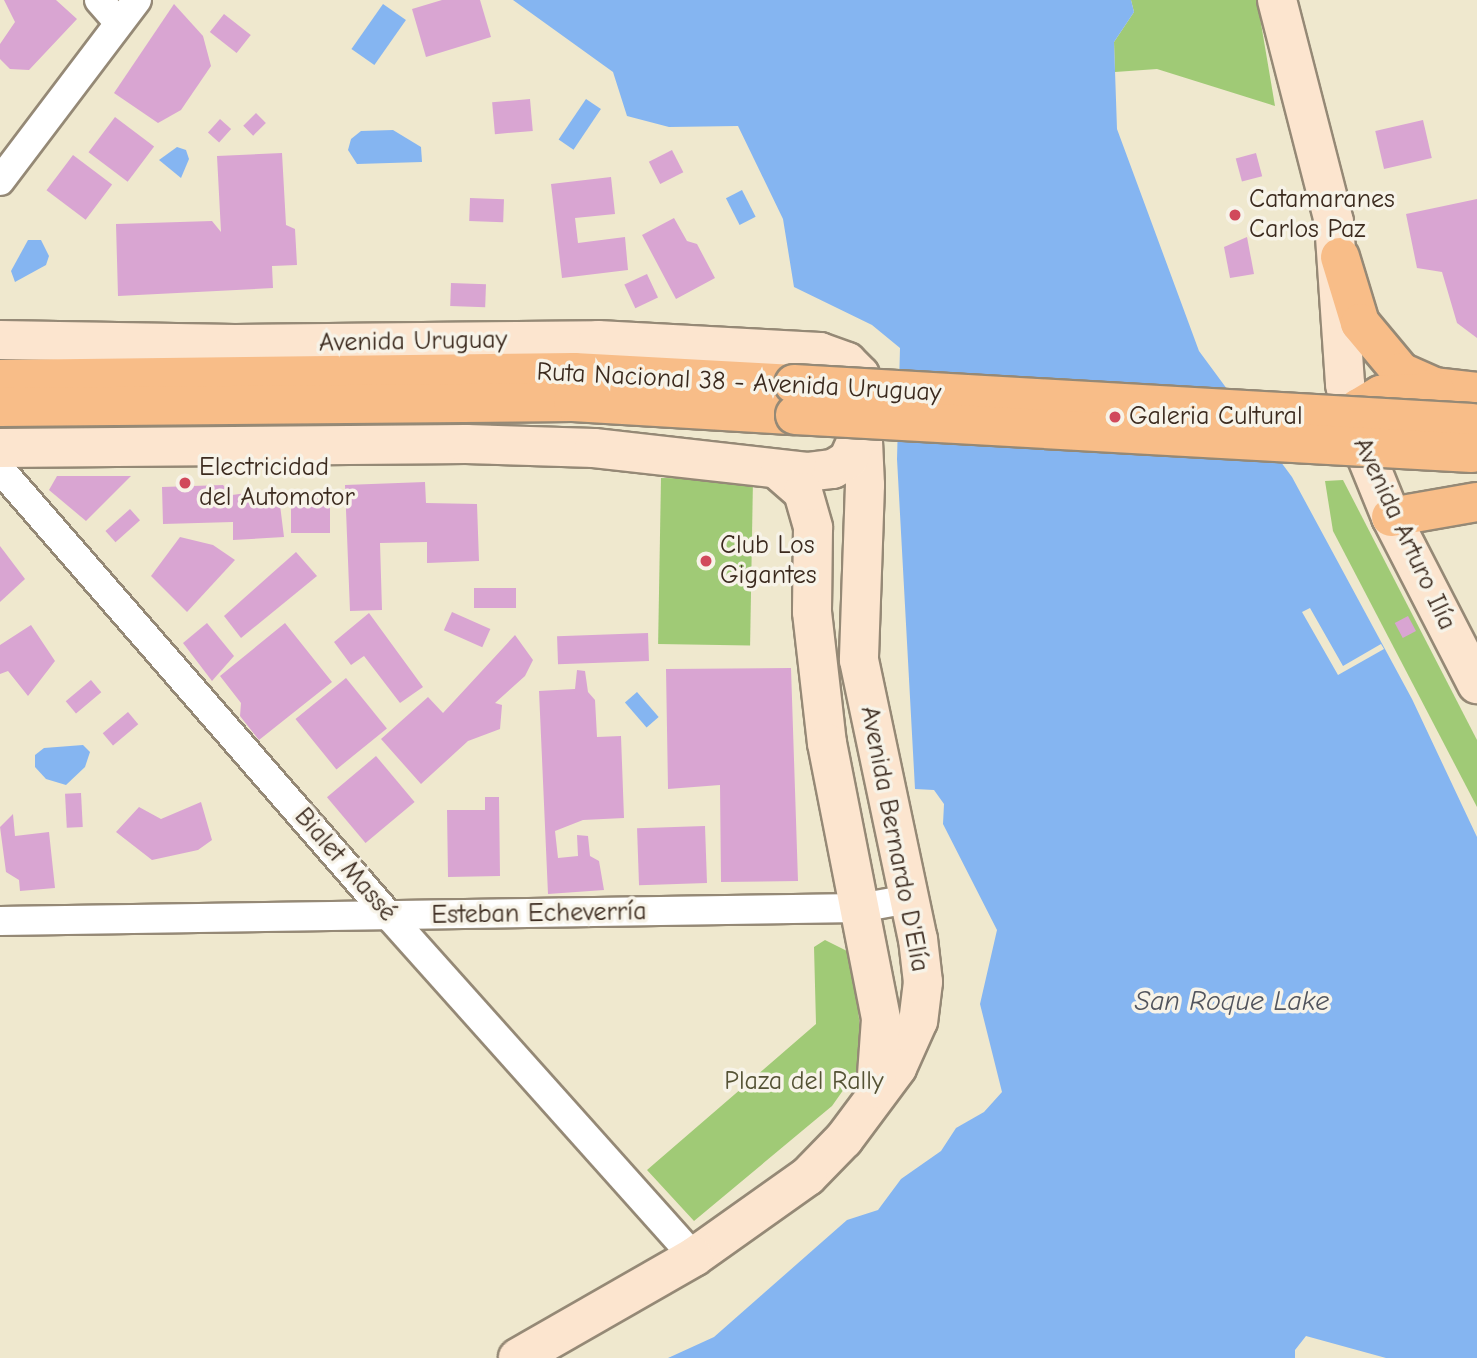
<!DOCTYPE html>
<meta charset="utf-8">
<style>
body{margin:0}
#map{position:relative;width:1477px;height:1358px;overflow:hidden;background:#efe8ce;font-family:"Comic Neue",sans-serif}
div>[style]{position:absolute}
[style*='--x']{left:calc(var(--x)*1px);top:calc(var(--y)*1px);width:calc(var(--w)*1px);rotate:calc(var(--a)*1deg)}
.green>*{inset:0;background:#a0ca76;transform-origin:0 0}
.water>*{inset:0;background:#85b5f1;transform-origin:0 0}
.pier>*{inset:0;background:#efe8ce}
.building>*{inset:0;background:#d9a5d2;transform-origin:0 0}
.roads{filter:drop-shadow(2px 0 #958976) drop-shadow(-2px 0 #958976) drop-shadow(0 2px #958976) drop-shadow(0 -2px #958976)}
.minor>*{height:28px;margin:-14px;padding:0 14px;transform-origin:14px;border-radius:14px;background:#fff}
.secondary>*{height:38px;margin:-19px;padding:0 19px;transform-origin:19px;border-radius:19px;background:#fce5cf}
.primary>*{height:38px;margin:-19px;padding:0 19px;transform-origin:19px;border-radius:19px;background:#f8bd88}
.bridges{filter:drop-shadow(2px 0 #958976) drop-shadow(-2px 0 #958976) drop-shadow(0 2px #958976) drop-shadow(0 -2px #958976)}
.primary-bridge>*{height:38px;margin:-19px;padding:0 19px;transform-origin:19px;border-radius:19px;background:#f8bd88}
.dots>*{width:19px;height:19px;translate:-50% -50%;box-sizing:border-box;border:4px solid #f7f3e8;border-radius:50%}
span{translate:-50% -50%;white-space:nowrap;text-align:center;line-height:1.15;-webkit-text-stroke:7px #f7f3e8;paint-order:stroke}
.poi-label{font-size:26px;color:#3b2a1e}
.left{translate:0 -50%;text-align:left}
.street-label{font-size:26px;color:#3b2a1e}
.park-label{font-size:26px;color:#545234}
.water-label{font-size:28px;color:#51545d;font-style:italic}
</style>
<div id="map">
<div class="green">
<i style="clip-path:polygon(1131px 0,1257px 0,1275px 106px,1157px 69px,1115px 72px,1114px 42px,1134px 12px)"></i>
<i style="left:661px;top:478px;width:92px;height:166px;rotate:1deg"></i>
<i style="clip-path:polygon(1343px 480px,1477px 740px,1477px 807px,1333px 531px,1325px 481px)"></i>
<i style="clip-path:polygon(825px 940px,853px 954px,863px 1062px,832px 1106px,694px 1221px,647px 1170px,816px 1024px,814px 947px)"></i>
</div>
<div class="water">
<i style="clip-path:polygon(513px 0,1131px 0,1134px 12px,1114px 42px,1117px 129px,1199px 351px,1292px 477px,1412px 699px,1477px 837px,1477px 1358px,1386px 1358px,1306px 1336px,1295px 1350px,1295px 1358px,668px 1358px,714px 1337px,847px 1220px,878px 1210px,901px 1179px,941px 1151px,956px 1128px,984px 1112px,1002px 1092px,980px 1004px,997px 930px,943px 824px,944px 804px,934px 790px,915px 789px,897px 459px,900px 348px,872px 325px,794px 287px,783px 219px,738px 126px,669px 127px,627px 116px,613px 72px)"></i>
<i style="left:383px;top:4px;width:28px;height:55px;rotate:35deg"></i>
<i style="left:586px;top:99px;width:18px;height:49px;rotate:34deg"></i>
<i style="clip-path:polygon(393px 130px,421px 147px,422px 162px,357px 164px,348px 150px,351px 139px,361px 131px)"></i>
<i style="clip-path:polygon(177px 147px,186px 150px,189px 159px,181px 178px,159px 160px)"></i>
<i style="left:742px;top:190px;width:30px;height:18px;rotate:63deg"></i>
<i style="clip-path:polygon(28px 240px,41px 240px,49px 256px,46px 265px,15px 282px,11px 271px)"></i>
<i style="left:637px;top:692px;width:33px;height:16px;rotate:49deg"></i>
<i style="clip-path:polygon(83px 745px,90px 752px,85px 767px,66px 785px,46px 779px,35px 767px,35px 755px,44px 748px)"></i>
</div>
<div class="pier">
<i style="clip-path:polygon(1310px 608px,1343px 666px,1381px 644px,1384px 649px,1338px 675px,1302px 612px)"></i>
</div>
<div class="building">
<i style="clip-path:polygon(4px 0,56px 0,77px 19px,29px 70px,10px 69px,0 59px,0 44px,15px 22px)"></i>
<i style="clip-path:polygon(442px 0,480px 0,491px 37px,426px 57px,412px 9px)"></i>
<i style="clip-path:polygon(174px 4px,203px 36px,211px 66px,181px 110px,158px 123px,114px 93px)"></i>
<i style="left:224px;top:14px;width:34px;height:23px;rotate:38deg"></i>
<i style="left:530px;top:99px;width:32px;height:38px;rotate:85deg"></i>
<i style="left:256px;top:113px;width:14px;height:18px;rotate:45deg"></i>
<i style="left:115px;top:117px;width:49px;height:44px;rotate:37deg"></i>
<i style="left:220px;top:119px;width:15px;height:18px;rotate:42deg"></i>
<i style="left:1423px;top:120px;width:39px;height:49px;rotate:77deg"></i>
<i style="left:672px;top:150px;width:25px;height:26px;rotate:63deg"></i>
<i style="clip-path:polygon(282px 153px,286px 225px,295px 229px,297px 265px,272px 266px,273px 288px,118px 296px,116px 224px,212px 221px,221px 232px,217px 156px)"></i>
<i style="left:1256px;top:153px;width:24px;height:21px;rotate:75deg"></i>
<i style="left:73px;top:155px;width:49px;height:44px;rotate:37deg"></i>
<i style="clip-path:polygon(611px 177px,615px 214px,575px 218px,578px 243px,625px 237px,628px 270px,562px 278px,551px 184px)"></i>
<i style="left:470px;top:198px;width:34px;height:23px;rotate:2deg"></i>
<i style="clip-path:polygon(1477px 199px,1477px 338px,1457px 323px,1442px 272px,1417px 268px,1406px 214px)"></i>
<i style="clip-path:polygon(674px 218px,687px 241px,697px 244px,715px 278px,676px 299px,642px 235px)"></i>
<i style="clip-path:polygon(1247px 237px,1254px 274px,1230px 278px,1224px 247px)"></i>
<i style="left:647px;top:274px;width:26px;height:25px;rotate:65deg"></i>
<i style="left:451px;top:283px;width:35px;height:23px;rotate:2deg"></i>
<i style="clip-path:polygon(57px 476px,131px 476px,86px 521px,49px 490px)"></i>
<i style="clip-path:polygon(425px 482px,426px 503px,477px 504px,479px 561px,427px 563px,427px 542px,380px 543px,382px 610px,350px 611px,345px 485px)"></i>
<i style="clip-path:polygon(223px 485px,232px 495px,278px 489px,284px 537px,233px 540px,233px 522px,163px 524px,162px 487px)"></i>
<i style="left:291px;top:498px;width:39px;height:35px"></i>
<i style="left:130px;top:509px;width:15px;height:33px;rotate:48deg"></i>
<i style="clip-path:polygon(180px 537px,213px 545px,235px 560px,187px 612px,151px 576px)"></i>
<i style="clip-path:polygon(0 546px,25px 579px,0 602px)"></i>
<i style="clip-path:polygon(296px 552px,317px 576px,241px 638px,224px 616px)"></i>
<i style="left:516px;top:588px;width:20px;height:42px;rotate:90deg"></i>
<i style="left:452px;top:612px;width:42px;height:20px;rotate:24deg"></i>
<i style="clip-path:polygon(369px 613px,423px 687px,400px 703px,364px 656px,351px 665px,334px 642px)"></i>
<i style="left:1408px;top:616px;width:17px;height:15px;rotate:62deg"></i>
<i style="clip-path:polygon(207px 623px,234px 656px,212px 681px,183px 643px)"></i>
<i style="clip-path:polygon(285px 623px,332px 682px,259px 740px,240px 716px,241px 703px,220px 676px)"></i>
<i style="clip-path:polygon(31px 625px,55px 661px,28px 696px,8px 671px,0 674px,0 645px)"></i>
<i style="left:648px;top:633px;width:28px;height:91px;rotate:88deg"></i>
<i style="clip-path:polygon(515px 635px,533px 660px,525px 676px,495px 703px,502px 705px,500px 729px,468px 741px,421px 784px,381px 739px,428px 697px,443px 713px)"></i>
<i style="clip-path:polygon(791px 668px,798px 881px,721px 882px,720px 785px,668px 789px,666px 669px)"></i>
<i style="clip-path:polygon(577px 670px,585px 671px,588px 692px,595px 700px,597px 737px,621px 736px,624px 818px,583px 820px,555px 831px,558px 858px,578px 856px,577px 835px,588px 836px,590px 856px,599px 861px,604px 890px,548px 894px,539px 691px,575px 689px)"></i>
<i style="left:346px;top:678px;width:65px;height:65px;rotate:51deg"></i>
<i style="left:91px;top:680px;width:16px;height:33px;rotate:50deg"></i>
<i style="left:128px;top:712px;width:16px;height:33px;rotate:50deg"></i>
<i style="left:376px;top:756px;width:60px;height:64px;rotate:50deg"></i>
<i style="left:81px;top:793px;width:34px;height:16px;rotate:87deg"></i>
<i style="clip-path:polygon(485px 797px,499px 797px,500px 876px,448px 877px,447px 810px,485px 810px)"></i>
<i style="clip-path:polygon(201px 802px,212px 840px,198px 850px,152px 860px,116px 832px,139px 807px,161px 819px)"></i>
<i style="clip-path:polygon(13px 814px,15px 836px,49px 832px,55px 888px,20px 891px,19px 880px,6px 872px,0 827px)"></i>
<i style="left:705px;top:826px;width:57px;height:68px;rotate:88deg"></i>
</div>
<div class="roads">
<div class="minor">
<i style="--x:99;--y:0;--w:30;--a:49"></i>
<i style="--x:0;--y:181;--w:227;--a:-52.9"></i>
<i style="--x:0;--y:469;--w:594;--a:48.96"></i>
<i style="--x:390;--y:917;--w:456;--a:48.2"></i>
<i style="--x:0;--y:921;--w:859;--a:-0.87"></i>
<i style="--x:859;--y:908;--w:51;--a:-10.2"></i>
</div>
<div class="secondary">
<i style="--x:1277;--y:0;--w:229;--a:75.6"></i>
<i style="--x:1334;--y:222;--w:162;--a:86.1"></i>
<i style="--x:1345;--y:384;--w:38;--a:79"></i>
<i style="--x:1352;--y:421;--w:104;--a:67.9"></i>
<i style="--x:1391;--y:517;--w:188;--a:62.8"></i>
<i style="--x:0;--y:340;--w:235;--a:1"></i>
<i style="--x:235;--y:344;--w:363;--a:-0.6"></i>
<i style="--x:598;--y:340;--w:222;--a:3.1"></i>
<i style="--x:820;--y:352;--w:29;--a:20"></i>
<i style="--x:847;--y:362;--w:18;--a:45"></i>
<i style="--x:860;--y:375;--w:110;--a:87.4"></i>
<i style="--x:865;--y:485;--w:175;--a:92"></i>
<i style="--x:859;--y:660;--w:285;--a:78.1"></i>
<i style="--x:918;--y:939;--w:43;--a:83.4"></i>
<i style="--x:923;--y:982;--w:39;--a:97"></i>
<i style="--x:918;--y:1021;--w:51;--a:114.1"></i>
<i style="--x:897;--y:1068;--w:89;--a:126.7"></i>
<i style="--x:844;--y:1139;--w:52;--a:134.2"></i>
<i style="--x:808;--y:1176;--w:140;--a:144.6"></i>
<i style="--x:694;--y:1257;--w:203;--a:150.2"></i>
<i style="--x:0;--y:448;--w:466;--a:-0.5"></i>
<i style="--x:466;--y:444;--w:128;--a:1.8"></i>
<i style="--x:594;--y:448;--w:214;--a:6.4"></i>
<i style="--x:807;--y:472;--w:26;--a:-7"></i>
<i style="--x:833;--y:469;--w:17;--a:-31"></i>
<i style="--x:848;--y:460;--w:39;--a:-66"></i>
<i style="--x:780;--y:472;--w:30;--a:41"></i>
<i style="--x:803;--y:492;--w:37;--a:74"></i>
<i style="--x:813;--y:528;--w:84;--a:90.7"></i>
<i style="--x:812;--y:612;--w:132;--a:83.5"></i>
<i style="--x:827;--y:743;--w:281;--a:78.9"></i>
<i style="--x:881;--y:1019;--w:70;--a:94.1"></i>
</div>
<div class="primary">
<i style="--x:1340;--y:257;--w:69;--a:73.1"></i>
<i style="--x:1360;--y:323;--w:64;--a:50.1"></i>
<i style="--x:1401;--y:372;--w:37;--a:24"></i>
<i style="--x:1435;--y:387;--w:42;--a:6.8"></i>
<i style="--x:0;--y:379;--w:574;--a:-0.7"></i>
<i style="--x:574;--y:372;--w:220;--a:3.1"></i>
<i style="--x:0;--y:407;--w:573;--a:-0.5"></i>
<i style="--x:573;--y:402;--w:222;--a:3.4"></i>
<i style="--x:1352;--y:421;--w:15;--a:-62"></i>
<i style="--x:1359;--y:408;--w:26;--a:-31"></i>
<i style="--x:1381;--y:395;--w:55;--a:-3.1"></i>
<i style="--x:1391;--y:517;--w:87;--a:-9.9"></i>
</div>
</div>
<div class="bridges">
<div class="primary-bridge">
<i style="--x:794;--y:384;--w:679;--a:3.29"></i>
<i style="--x:795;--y:415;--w:678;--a:3.21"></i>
</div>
</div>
<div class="dots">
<i style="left:1235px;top:215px;background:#d1495b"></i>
<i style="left:1115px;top:417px;background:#d1495b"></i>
<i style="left:185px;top:483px;background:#d1495b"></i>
<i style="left:706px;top:561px;background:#d1495b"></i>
</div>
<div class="poi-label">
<span class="left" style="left:1249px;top:215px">Catamaranes<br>Carlos Paz</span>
<span class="left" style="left:1129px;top:417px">Galeria Cultural</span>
<span class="left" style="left:199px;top:483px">Electricidad<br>del Automotor</span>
<span class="left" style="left:720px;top:561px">Club Los<br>Gigantes</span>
</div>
<div class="street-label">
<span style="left:413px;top:342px;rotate:-1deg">Avenida Uruguay</span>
<span style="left:739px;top:383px;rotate:3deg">Ruta Nacional 38 - Avenida Uruguay</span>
<span style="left:1404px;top:534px;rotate:65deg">Avenida Arturo Ilía</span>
<span style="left:894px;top:839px;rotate:79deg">Avenida Bernardo D'Elía</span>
<span style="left:345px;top:865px;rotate:49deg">Bialet Massé</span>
<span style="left:539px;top:914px;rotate:-1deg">Esteban Echeverría</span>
</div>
<div class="park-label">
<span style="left:804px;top:1082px">Plaza del Rally</span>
</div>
<div class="water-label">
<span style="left:1232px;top:1001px">San Roque Lake</span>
</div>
</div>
